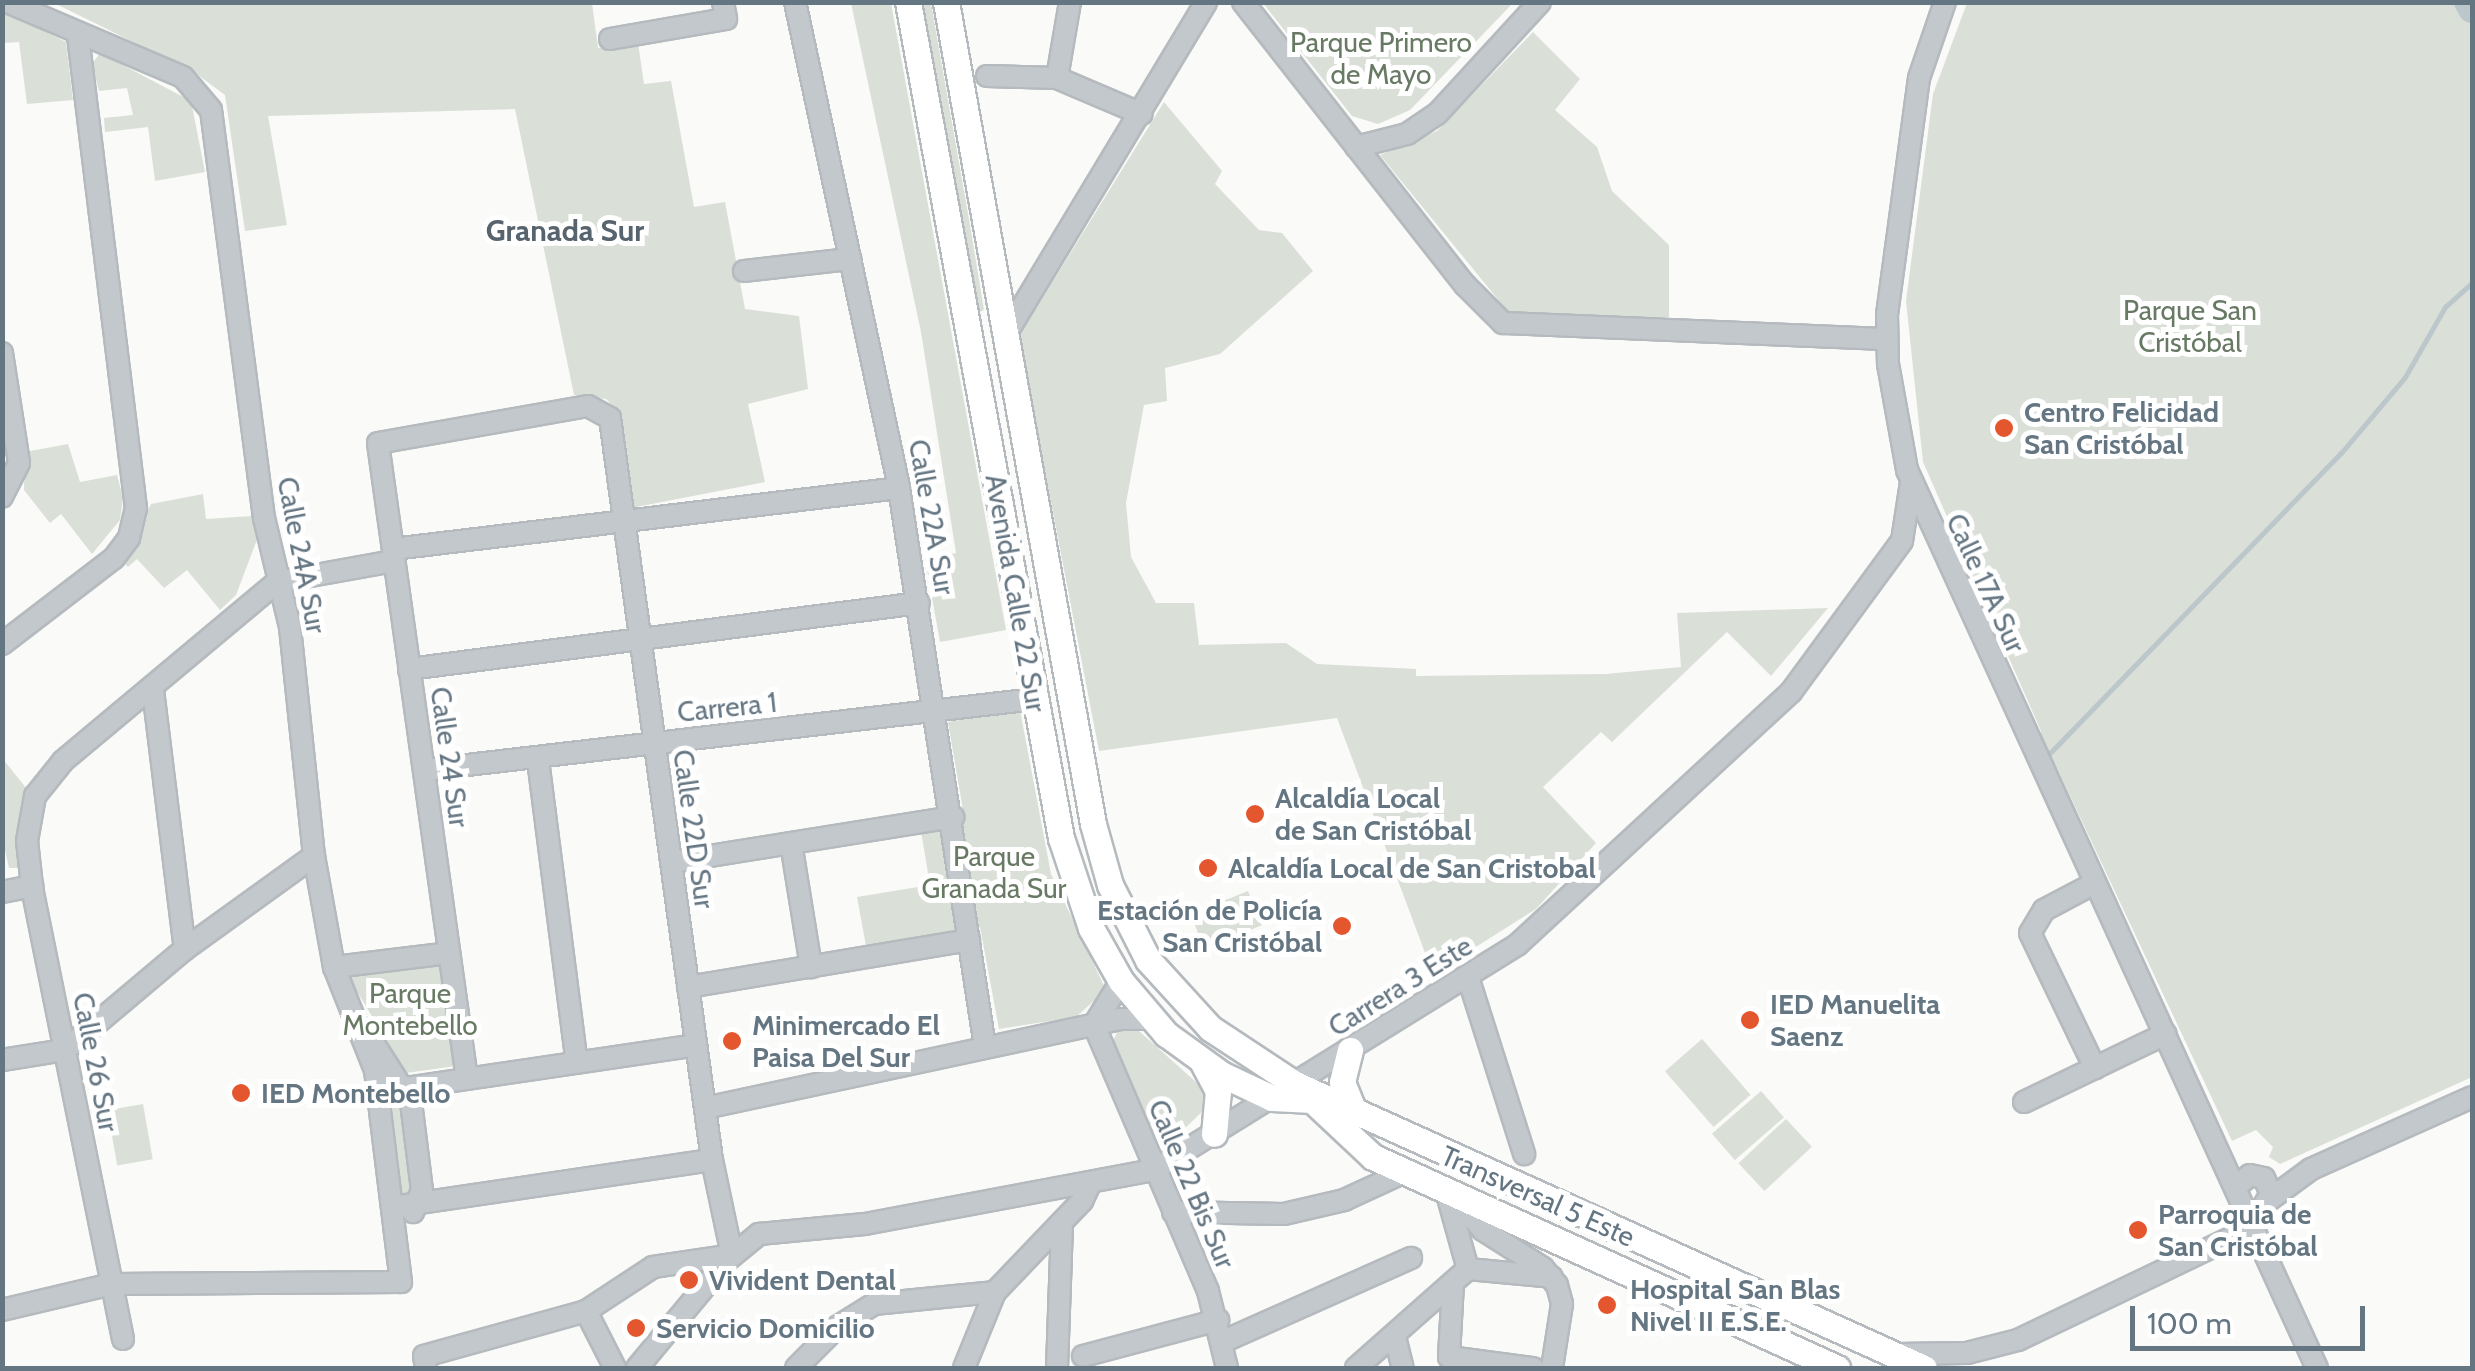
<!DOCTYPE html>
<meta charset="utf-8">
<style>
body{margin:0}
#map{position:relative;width:2475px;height:1371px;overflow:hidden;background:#fafaf8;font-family:Cabin,sans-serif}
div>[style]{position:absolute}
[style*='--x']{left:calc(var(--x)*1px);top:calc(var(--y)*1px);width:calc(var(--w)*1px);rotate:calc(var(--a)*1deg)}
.green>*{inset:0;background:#dadfd7;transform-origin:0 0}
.stream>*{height:5px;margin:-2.5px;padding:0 2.5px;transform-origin:2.5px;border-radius:2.5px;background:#bbc7cb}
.river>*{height:28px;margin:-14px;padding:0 14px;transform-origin:14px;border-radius:14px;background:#bbc7cb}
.roads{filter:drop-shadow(2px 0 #b5babe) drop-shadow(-2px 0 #b5babe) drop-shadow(0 2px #b5babe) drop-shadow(0 -2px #b5babe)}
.minor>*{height:20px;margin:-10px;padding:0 10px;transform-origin:10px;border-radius:10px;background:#c3c8cc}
.major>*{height:25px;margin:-12.5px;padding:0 12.5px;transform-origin:12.5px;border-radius:12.5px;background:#fff}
.dots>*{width:28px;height:28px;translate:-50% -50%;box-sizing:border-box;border:5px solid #fff;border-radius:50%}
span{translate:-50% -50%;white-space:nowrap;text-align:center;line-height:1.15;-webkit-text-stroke:10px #fff;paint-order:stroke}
.park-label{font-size:28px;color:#687a64}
.poi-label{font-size:28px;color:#657683;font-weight:700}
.left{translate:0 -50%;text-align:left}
.right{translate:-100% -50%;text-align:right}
.street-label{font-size:28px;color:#657683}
.neighbourhood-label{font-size:30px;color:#57646e;font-weight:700}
.frame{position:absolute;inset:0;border:5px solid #657683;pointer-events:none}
.scale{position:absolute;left:2130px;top:1306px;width:235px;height:45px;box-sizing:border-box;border:5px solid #657683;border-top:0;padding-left:12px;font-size:30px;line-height:35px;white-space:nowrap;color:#657683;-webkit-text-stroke:8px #fff;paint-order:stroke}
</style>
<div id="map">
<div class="green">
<i style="clip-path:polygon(54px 3px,592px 3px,598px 48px,638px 43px,644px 84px,671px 81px,694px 207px,725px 202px,745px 309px,799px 316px,808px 389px,748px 404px,765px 482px,631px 508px,616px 409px,606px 399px,574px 395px,515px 109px,268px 116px,287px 225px,245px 231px,225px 95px,194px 72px)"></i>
<i style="clip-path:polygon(851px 3px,891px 3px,1006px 630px,940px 642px,925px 559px,956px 553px,921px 332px)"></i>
<i style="clip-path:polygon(915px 3px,931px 3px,971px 231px,984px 310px,969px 316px)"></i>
<i style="clip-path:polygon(1263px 3px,1513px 3px,1410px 110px,1378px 124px,1352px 116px)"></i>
<i style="clip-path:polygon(1967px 3px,2472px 3px,2472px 1077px,2280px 1164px,2269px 1157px,2273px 1147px,2256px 1130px,2232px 1141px,2057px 768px,2049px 768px,2041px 752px,2041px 731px,1923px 462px,1906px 301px,1933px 94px)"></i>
<i style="clip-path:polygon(2px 10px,66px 42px,73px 100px,27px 104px,19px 42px,3px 43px)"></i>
<i style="clip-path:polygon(1533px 32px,1580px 79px,1555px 110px,1597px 147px,1612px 191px,1669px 245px,1669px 317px,1538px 322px,1509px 313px,1380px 155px,1437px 131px)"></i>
<i style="clip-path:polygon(100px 53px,191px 101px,205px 172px,155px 181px,148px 127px,105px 132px,104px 118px,133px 115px,127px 88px,99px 91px,92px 64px)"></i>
<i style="clip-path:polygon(1164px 102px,1222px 171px,1215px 184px,1259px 230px,1282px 233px,1313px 271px,1220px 354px,1165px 368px,1167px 401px,1144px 405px,1126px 503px,1131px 557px,1156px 603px,1194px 603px,1199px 645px,1286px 643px,1317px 664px,1416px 669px,1416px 676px,1606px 674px,1681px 667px,1677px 613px,1828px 608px,1771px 676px,1727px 632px,1612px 742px,1601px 732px,1543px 787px,1596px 843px,1536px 909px,1433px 974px,1337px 718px,1099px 751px,1019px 336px)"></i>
<i style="clip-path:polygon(68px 444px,80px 482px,117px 475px,123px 498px,120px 520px,92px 554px,61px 514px,50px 523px,24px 490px,25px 452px)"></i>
<i style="clip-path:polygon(203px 494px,206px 519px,253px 516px,258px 537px,236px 595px,220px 610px,187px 570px,164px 588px,137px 559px,128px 567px,123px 562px,151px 504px)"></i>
<i style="clip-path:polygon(1020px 710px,1051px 874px,1106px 990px,1076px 1017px,999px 1029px,980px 927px,866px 946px,857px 897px,930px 885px,921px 831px,965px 822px,948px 722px)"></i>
<i style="clip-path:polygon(2px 758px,27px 789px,20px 868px,9px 868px,3px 841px)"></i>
<i style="left:1248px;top:891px;width:37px;height:62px;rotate:68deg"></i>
<i style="clip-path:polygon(439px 962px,456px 1066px,406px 1073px,346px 973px)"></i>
<i style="clip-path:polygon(1118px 1030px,1139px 1031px,1206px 1091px,1207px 1107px,1181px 1132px,1154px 1136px,1138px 1115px,1110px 1048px)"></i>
<i style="left:1702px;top:1039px;width:74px;height:49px;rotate:49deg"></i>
<i style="left:1761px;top:1091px;width:35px;height:65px;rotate:49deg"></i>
<i style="left:402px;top:1099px;width:96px;height:17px;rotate:82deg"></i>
<i style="left:143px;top:1104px;width:56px;height:36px;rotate:80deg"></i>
<i style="left:1786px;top:1119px;width:38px;height:65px;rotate:47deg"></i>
</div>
<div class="stream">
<i style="--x:2048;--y:755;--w:421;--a:-45.9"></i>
<i style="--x:2341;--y:453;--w:99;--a:-49.9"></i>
<i style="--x:2405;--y:377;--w:81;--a:-60.3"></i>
<i style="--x:2445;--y:307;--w:36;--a:-42"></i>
</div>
<div class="river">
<i style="--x:2468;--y:2;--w:8;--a:60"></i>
</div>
<div class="roads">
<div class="minor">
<i style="--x:795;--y:2;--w:497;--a:77.9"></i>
<i style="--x:899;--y:488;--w:566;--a:81.25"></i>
<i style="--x:1243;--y:2;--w:360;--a:51.9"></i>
<i style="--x:1465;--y:285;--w:54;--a:45"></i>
<i style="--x:1503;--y:323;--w:383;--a:2.4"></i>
<i style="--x:1945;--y:2;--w:80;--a:108.9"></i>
<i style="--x:1919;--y:78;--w:238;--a:97.7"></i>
<i style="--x:1887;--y:314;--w:50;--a:88.9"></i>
<i style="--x:1888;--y:364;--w:108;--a:79.8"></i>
<i style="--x:1907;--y:470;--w:987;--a:65.46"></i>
<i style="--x:610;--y:39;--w:118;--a:-9.8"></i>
<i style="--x:726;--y:19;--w:17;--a:-100"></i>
<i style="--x:987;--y:76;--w:70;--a:1.6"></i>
<i style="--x:1057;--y:78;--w:92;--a:23"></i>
<i style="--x:1057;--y:78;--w:77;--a:-80.3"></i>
<i style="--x:1356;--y:147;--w:53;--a:-14.3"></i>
<i style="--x:1407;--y:134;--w:36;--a:-34"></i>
<i style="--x:1437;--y:114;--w:152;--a:-47.4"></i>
<i style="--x:744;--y:271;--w:107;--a:-6.5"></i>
<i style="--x:1006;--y:334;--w:388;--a:-58.9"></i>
<i style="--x:2;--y:353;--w:111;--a:81.2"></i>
<i style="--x:19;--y:463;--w:38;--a:117"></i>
<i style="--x:393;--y:549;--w:510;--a:-6.87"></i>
<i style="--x:2;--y:644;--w:141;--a:-37.5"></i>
<i style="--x:114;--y:558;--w:25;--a:-53"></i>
<i style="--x:129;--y:538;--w:31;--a:-77"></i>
<i style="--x:136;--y:508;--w:476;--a:-97"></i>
<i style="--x:409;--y:669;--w:514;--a:-7.37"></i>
<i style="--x:153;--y:690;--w:261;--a:83"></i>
<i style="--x:538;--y:760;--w:305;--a:82.7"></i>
<i style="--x:424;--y:770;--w:615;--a:-6.63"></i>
<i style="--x:791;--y:843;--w:126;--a:80.8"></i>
<i style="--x:672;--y:862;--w:285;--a:-9.1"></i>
<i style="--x:2095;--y:883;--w:58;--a:152.1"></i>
<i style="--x:2044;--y:910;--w:27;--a:121"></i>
<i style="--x:2030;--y:933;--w:150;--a:64.3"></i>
<i style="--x:2;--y:892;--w:31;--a:-11"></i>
<i style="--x:334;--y:967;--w:116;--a:-6.9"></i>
<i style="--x:1468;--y:977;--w:186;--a:72.4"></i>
<i style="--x:688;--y:987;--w:285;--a:-9.5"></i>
<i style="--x:1094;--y:1025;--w:289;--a:66.8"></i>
<i style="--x:1208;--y:1291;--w:79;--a:76.1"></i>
<i style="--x:1094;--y:1025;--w:52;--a:-58.5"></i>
<i style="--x:372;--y:1041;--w:72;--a:57.4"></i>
<i style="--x:411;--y:1102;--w:89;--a:82.9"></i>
<i style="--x:422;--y:1190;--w:24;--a:112"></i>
<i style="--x:2;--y:1060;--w:64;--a:-9"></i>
<i style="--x:65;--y:1050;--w:157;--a:-40.1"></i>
<i style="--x:185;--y:949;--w:159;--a:-35.8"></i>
<i style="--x:467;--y:1079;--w:642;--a:-97.97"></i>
<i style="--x:378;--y:443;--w:213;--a:-10"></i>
<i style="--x:588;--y:406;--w:25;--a:29"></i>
<i style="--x:610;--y:418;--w:749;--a:82.17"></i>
<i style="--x:712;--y:1160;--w:97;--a:78.1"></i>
<i style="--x:406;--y:1088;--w:293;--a:-8.4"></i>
<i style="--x:2024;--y:1102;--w:157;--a:-25.7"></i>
<i style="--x:705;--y:1108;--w:424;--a:-12.1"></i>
<i style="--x:1120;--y:1019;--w:30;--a:0"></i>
<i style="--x:2236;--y:1187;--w:18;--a:-41"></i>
<i style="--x:2250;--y:1175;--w:14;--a:12"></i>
<i style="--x:2264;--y:1178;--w:17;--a:66"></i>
<i style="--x:2271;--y:1194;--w:15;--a:122"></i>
<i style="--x:1447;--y:1194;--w:78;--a:74.4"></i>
<i style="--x:1454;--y:1196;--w:45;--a:49.5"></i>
<i style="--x:1483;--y:1230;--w:71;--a:32.3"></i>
<i style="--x:1543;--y:1268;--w:22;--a:51"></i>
<i style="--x:1557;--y:1285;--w:20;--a:75"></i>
<i style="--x:1562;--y:1304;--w:65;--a:98.9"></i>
<i style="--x:2269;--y:1200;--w:52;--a:-36.4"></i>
<i style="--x:2311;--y:1169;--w:176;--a:-24.1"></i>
<i style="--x:393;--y:1207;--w:322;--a:-8.4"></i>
<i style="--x:1173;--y:1212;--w:111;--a:1"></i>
<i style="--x:1284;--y:1214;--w:62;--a:-13.1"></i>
<i style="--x:1344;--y:1200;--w:67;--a:-24.7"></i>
<i style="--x:1453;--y:1283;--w:74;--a:93.1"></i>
<i style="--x:1449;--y:1357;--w:85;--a:7.5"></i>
<i style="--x:2;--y:1310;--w:113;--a:-13.3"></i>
<i style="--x:112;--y:1284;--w:289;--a:-0.4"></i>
<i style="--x:401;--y:1282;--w:214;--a:-97"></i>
<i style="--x:375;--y:1070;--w:111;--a:-111.7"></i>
<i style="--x:334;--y:967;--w:113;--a:-100.2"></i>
<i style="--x:314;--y:856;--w:230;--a:-96"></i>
<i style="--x:290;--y:627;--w:112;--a:-103.4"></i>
<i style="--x:264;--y:518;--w:411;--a:-97.4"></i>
<i style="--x:211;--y:110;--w:43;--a:-130.3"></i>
<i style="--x:183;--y:77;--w:191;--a:-156.9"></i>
<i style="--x:586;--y:1311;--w:64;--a:63"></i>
<i style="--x:1395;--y:1337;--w:32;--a:76"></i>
<i style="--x:123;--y:1339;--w:462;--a:-101.4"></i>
<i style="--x:32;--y:886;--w:45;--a:-96.3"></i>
<i style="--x:27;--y:841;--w:46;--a:-79.9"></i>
<i style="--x:35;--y:796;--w:45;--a:-51.3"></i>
<i style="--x:63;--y:761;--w:279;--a:-39.9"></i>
<i style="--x:277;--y:582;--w:119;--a:-10.2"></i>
<i style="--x:1222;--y:1342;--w:207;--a:-24"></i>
<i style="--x:1897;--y:1354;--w:70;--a:-0.8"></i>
<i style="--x:1967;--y:1353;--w:53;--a:-14.3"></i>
<i style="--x:2018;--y:1340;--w:259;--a:-25.6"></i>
<i style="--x:1083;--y:1356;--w:140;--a:-14.9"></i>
<i style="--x:426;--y:1368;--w:12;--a:-99"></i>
<i style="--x:424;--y:1356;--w:168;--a:-15.5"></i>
<i style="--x:586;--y:1311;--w:80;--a:-33.3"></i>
<i style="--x:653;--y:1267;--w:80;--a:-8.6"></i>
<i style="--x:637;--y:1368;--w:139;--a:-50.2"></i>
<i style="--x:726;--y:1261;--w:43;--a:-39.3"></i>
<i style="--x:759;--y:1234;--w:106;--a:-5.4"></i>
<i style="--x:865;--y:1224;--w:294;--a:-10.6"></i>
<i style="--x:1154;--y:1170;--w:428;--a:-31.8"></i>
<i style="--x:1518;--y:944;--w:372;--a:-42.7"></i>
<i style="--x:1791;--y:692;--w:187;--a:-53.7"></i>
<i style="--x:1902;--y:541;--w:60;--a:-81.3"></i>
<i style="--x:796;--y:1368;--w:58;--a:-45"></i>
<i style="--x:837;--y:1327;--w:44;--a:-31.9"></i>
<i style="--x:874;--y:1304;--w:122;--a:-5.7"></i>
<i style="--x:964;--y:1368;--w:82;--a:-67.8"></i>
<i style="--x:995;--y:1292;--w:126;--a:-46.3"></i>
<i style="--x:1082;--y:1201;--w:19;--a:-65"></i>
<i style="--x:1057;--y:1368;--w:145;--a:-88"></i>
<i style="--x:1356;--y:1368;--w:149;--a:-41.5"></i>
<i style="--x:1468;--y:1269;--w:84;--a:5.4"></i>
</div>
<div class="major">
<i style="--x:908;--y:2;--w:850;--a:79.63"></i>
<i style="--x:1061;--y:838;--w:95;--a:71.6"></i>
<i style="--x:1091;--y:928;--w:61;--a:60.5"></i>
<i style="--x:1121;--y:981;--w:70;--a:49.7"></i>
<i style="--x:1166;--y:1034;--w:68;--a:36"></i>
<i style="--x:1221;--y:1074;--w:56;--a:25.2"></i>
<i style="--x:1272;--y:1098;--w:40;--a:2.9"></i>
<i style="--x:1312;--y:1100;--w:83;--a:43.1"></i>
<i style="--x:1373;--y:1157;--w:510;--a:24.45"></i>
<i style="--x:946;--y:2;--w:835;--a:79.86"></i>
<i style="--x:1093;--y:824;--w:63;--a:74.4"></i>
<i style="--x:1110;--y:885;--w:84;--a:63.1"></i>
<i style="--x:1148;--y:960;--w:92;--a:47.6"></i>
<i style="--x:1210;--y:1028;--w:102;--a:33.4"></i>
<i style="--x:1295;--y:1084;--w:690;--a:24.3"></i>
<i style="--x:1350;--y:1050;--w:33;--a:104"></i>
<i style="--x:1342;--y:1082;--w:32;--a:68"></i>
<i style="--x:1203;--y:1063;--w:32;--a:62"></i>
<i style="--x:1218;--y:1091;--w:43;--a:95.3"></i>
</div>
</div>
<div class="dots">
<i style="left:2004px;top:428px;background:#e4572e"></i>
<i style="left:1255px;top:814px;background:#e4572e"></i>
<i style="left:1208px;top:868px;background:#e4572e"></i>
<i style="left:1342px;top:926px;background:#e4572e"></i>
<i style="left:1750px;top:1020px;background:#e4572e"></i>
<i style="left:732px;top:1041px;background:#e4572e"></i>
<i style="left:241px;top:1093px;background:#e4572e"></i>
<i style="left:2138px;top:1230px;background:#e4572e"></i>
<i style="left:689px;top:1280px;background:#e4572e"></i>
<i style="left:1607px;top:1305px;background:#e4572e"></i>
<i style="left:636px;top:1328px;background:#e4572e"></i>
</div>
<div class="park-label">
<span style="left:1381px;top:58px">Parque Primero<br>de Mayo</span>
<span style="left:2190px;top:326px">Parque San<br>Cristóbal</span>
<span style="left:994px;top:872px">Parque<br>Granada Sur</span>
<span style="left:410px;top:1009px">Parque<br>Montebello</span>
</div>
<div class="poi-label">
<span class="left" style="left:2024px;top:428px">Centro Felicidad<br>San Cristóbal</span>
<span class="left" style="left:1275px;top:814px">Alcaldía Local<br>de San Cristóbal</span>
<span class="left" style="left:1228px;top:868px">Alcaldía Local de San Cristobal</span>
<span class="right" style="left:1322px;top:926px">Estación de Policía<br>San Cristóbal</span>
<span class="left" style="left:1770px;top:1020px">IED Manuelita<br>Saenz</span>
<span class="left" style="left:752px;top:1041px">Minimercado El<br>Paisa Del Sur</span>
<span class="left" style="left:261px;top:1093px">IED Montebello</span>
<span class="left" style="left:2158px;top:1230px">Parroquia de<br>San Cristóbal</span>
<span class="left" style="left:709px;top:1280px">Vivident Dental</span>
<span class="left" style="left:1630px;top:1305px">Hospital San Blas<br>Nivel II E.S.E.</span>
<span class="left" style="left:656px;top:1328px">Servicio Domicilio</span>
</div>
<div class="street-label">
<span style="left:932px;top:517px;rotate:80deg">Calle 22A Sur</span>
<span style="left:302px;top:555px;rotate:79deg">Calle 24A Sur</span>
<span style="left:1986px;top:583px;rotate:65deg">Calle 17A Sur</span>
<span style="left:1016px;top:593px;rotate:80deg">Avenida Calle 22 Sur</span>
<span style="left:727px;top:707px;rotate:-6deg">Carrera 1</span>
<span style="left:450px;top:757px;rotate:82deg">Calle 24 Sur</span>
<span style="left:694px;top:829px;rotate:82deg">Calle 22D Sur</span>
<span style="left:1400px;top:986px;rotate:-32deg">Carrera 3 Este</span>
<span style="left:96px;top:1062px;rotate:79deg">Calle 26 Sur</span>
<span style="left:1192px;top:1184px;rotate:67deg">Calle 22 Bis Sur</span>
<span style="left:1538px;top:1196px;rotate:24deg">Transversal 5 Este</span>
</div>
<div class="neighbourhood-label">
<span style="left:565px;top:231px">Granada Sur</span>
</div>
<div class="frame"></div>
<div class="scale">100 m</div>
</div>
